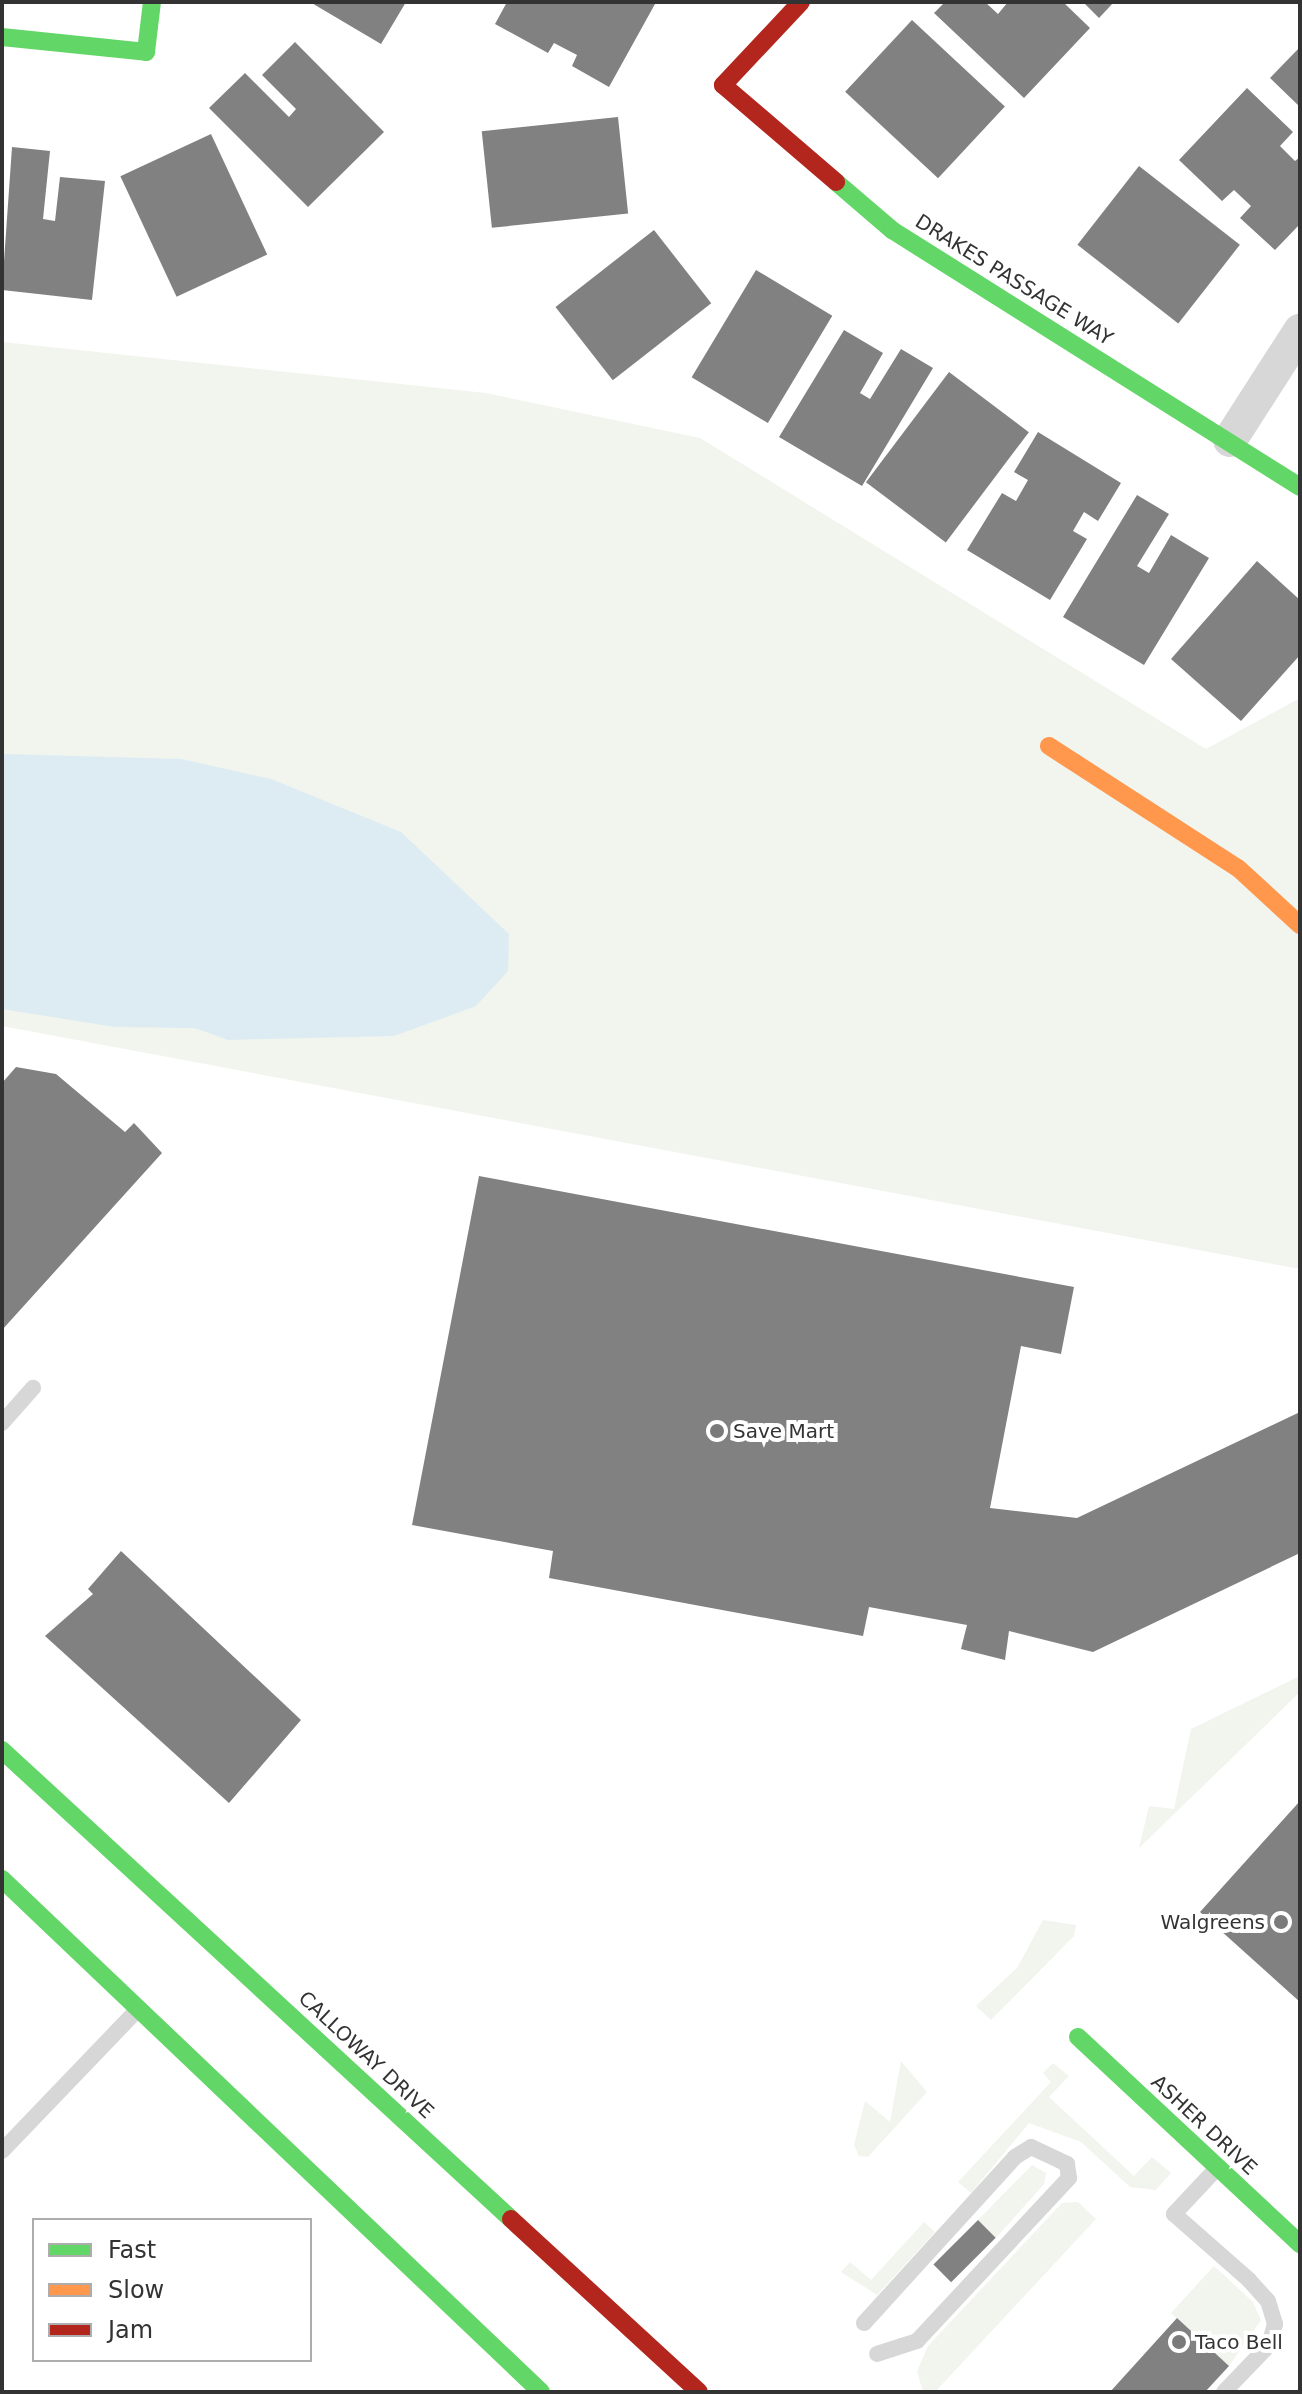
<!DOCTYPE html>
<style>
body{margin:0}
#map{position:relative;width:1302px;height:2394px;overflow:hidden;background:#fff;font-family:"DejaVu Sans",sans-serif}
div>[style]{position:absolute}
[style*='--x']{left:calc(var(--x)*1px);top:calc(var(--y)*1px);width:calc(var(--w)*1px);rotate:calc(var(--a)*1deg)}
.green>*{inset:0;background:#f1f5ed}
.water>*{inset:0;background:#ddebf3}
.building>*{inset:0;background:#818181;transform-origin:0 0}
.lane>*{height:16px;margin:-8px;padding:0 8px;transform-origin:8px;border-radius:8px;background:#d7d7d7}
.street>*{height:34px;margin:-17px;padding:0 17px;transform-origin:17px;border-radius:17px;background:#d7d7d7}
.fast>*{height:18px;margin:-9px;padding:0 9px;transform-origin:9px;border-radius:9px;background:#63d668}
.slow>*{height:18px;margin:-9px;padding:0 9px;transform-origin:9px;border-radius:9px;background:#ff974d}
.jam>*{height:18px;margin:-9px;padding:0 9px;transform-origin:9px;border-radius:9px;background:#b3261e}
.dots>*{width:22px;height:22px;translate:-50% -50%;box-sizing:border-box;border:4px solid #fff;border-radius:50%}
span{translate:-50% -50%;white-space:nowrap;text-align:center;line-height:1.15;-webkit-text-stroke:8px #fff;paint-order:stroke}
.street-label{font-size:20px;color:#333}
.poi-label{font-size:20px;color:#333}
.left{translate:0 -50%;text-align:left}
.right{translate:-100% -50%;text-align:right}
.frame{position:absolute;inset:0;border:4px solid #333;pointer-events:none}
.legend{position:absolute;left:32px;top:2218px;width:280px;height:144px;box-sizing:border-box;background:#fff;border:2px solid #adadad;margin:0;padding:10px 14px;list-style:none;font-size:24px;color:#333}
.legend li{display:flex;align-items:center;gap:16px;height:40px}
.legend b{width:40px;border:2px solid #adadad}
</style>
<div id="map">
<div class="green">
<i style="clip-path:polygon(2px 342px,486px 393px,700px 438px,1206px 749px,1300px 698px,1300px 1269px,2px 1026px)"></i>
<i style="clip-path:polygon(1300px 1676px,1300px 1692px,1139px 1848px,1149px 1806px,1174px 1809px,1191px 1729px)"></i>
<i style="clip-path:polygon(1043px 1920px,1076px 1925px,1074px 1936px,991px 2020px,976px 2006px,1017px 1968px)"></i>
<i style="clip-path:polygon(901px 2061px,927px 2092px,868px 2157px,859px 2156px,854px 2145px,865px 2101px,890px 2122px)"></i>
<i style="clip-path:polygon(1053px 2063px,1069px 2076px,1049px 2097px,1134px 2176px,1152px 2157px,1171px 2173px,1156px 2190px,1130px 2187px,1081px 2142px,1029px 2123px,971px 2193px,958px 2182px,1051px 2082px,1043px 2073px)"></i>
<i style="clip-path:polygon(1032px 2165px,1046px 2173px,1044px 2184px,996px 2238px,978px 2220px)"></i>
<i style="clip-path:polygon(1078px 2202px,1096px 2219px,935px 2392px,923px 2392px,917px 2371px,928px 2346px,1062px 2203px)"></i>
<i style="clip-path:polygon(924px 2222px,935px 2232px,877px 2295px,841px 2272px,850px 2262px,871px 2280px)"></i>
<i style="clip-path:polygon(1214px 2266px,1253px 2302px,1261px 2320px,1229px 2366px,1171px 2313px)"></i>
</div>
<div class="water">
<i style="clip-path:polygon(2px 754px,181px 759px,271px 779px,401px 832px,509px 934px,508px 971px,476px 1006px,394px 1036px,228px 1040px,195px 1028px,115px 1027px,2px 1009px)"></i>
</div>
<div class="building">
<i style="clip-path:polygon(310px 2px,406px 2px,381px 44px)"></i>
<i style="clip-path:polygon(507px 2px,652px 2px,655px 4px,609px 87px,572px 66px,577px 55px,554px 43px,548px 53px,495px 24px)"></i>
<i style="clip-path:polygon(945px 2px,985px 2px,998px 14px,1008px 2px,1063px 2px,1090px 28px,1024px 98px,934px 13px)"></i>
<i style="clip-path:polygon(1083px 2px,1114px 2px,1099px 18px)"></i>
<i style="left:912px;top:20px;width:127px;height:98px;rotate:43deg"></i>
<i style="clip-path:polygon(295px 42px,384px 132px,308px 207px,209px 108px,245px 73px,289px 117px,296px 109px,262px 75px)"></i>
<i style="clip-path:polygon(1300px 47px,1300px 107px,1270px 78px)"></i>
<i style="clip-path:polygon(1247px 88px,1293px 132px,1280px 146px,1295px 161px,1300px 157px,1300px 224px,1275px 250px,1240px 218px,1251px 206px,1234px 190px,1222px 201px,1179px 160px)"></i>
<i style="left:618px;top:117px;width:97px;height:137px;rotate:84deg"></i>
<i style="left:211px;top:134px;width:133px;height:100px;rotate:65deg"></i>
<i style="clip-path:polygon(12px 147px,50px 151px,43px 219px,55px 221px,60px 177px,105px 181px,92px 300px,2px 290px)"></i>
<i style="left:1139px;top:166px;width:128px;height:100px;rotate:38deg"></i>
<i style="left:654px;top:230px;width:93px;height:125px;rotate:52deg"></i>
<i style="left:756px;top:270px;width:89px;height:125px;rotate:31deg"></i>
<i style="clip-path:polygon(844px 330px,883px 353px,860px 393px,870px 399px,901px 349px,933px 368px,862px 486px,779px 437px)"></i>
<i style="left:949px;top:372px;width:100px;height:138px;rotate:37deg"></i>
<i style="clip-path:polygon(1038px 432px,1121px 483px,1098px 521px,1084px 512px,1073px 531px,1087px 539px,1050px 600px,967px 550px,1002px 493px,1016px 501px,1028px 480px,1014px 472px)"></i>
<i style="clip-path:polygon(1137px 495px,1169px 514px,1137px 566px,1149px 573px,1171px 535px,1209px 558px,1144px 665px,1063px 617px)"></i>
<i style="clip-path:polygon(1257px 561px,1300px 600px,1300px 655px,1241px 721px,1171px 659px)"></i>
<i style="clip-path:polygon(16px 1067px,56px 1074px,125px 1132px,134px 1123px,162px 1153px,2px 1330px,2px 1083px)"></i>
<i style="clip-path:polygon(479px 1176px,1074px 1287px,1061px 1354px,1021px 1346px,990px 1508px,1077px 1518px,1300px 1412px,1300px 1553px,1093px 1652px,1009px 1631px,1005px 1660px,961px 1649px,967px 1625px,869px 1607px,863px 1636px,549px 1578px,553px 1551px,412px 1525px)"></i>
<i style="clip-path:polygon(121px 1551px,301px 1720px,229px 1803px,45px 1636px,93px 1594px,88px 1589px)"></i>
<i style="clip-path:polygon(1300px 1801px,1300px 2002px,1200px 1912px)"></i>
<i style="left:978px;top:2220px;width:25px;height:63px;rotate:45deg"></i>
<i style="clip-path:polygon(1177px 2318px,1229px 2366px,1205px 2392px,1110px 2392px)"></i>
</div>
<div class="lane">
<i style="--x:2;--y:1423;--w:47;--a:-48.5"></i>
<i style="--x:2;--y:2151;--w:195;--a:-46.2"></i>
<i style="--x:1217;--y:2168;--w:63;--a:133.1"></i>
<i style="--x:1174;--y:2214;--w:100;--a:41.3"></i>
<i style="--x:1249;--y:2280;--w:28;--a:48"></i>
<i style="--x:1268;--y:2301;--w:24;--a:73"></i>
<i style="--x:1275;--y:2324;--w:22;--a:106"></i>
<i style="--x:1269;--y:2345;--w:65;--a:133.8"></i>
<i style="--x:864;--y:2323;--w:224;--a:-47.7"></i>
<i style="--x:1015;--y:2157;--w:19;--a:-32"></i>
<i style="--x:1031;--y:2147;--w:40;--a:25"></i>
<i style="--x:1067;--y:2164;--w:14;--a:82"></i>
<i style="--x:1069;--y:2178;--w:223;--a:133"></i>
<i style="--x:917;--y:2341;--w:42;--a:162"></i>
</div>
<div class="street">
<i style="--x:1230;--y:440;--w:130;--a:-57.3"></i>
</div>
<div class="fast">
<i style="--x:2;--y:37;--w:145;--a:5.9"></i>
<i style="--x:146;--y:52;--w:50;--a:-83.2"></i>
<i style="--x:836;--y:182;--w:74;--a:40.6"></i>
<i style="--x:892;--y:230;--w:482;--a:32.2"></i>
<i style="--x:2;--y:1750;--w:692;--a:42.66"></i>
<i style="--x:2;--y:1879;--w:744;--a:43.58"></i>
<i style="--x:1078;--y:2037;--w:304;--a:43"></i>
</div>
<div class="slow">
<i style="--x:1049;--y:746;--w:226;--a:32.9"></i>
<i style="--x:1239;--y:869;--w:83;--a:42.6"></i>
</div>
<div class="jam">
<i style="--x:801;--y:2;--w:114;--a:133.2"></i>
<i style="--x:723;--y:85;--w:149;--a:40.6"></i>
<i style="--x:511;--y:2219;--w:255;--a:42.6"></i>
</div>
<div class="dots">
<i style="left:717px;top:1431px;background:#7a7a7a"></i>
<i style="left:1281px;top:1922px;background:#7a7a7a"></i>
<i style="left:1179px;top:2342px;background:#7a7a7a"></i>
</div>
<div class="street-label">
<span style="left:1014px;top:280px;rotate:32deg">DRAKES PASSAGE WAY</span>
<span style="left:366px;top:2055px;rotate:43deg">CALLOWAY DRIVE</span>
<span style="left:1204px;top:2125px;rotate:43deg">ASHER DRIVE</span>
</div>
<div class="poi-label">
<span class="left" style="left:733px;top:1431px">Save Mart</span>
<span class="right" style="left:1265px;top:1922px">Walgreens</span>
<span class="left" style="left:1195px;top:2342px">Taco Bell</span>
</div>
<div class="frame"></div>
<ul class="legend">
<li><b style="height:10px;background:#63d668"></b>Fast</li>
<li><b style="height:10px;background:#ff974d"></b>Slow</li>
<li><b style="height:10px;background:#b3261e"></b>Jam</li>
</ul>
</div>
